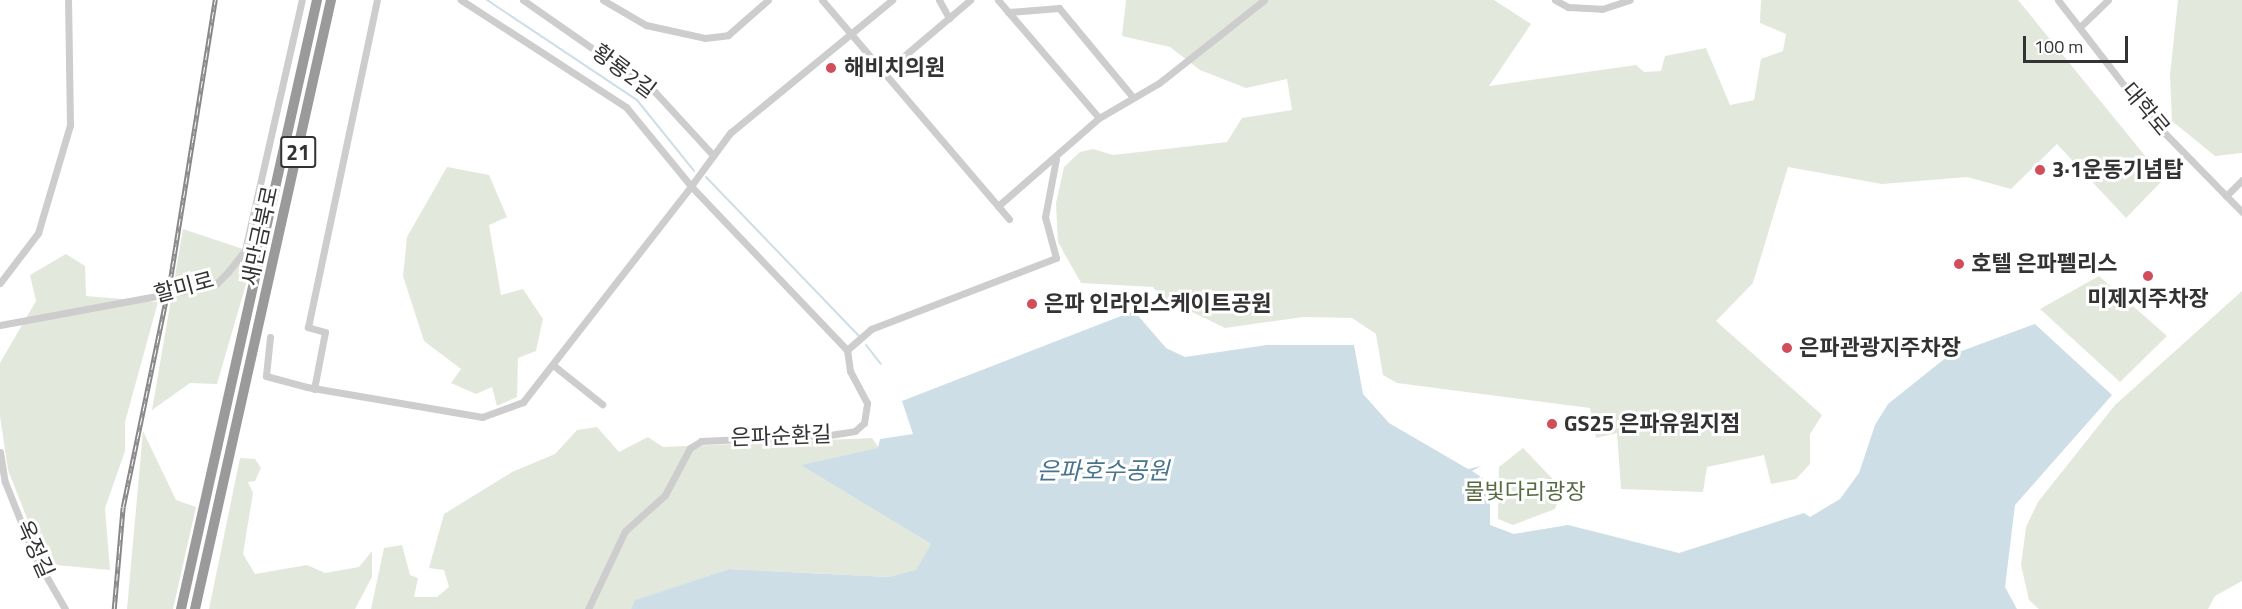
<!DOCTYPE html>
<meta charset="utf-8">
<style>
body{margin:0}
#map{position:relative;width:2242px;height:609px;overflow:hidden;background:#fff;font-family:"Titillium Web","Noto Sans KR",sans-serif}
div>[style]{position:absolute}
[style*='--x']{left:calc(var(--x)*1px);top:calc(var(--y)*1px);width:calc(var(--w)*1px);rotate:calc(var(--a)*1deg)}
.green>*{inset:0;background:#e3e8dd}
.water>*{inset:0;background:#cddee6}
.pier>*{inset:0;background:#fff}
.stream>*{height:2px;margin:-1px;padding:0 1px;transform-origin:1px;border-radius:1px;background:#cddee6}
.minor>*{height:7px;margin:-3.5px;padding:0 3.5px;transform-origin:3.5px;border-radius:3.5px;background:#cdcdcd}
.highway>*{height:10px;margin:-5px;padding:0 5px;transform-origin:5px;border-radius:5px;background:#9a9a9a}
.rail>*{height:4.5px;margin-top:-2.25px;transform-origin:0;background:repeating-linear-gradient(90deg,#fff 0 7px,#888 0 14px);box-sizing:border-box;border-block:2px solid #888}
.dots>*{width:16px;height:16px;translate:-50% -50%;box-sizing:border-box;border:3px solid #fff;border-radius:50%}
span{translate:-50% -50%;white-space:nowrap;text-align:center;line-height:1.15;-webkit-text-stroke:6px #fff;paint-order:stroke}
.shield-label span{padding:2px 4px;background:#fff;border:2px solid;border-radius:4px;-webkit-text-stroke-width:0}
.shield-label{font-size:21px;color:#333;font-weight:700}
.poi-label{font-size:22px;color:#333;font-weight:700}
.left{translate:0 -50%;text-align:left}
.street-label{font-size:22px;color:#333}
.park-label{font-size:22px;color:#576a44}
.water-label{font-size:24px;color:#49748d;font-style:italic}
.scale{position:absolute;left:2023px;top:36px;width:105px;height:27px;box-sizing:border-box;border:3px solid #333;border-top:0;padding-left:8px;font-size:18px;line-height:21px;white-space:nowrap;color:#333;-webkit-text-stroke:4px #fff;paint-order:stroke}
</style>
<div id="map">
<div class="green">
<i style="clip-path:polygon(1126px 0,1494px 0,1531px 24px,1489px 86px,1636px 65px,1644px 72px,1661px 71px,1665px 56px,1706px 48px,1730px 105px,1754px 100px,1761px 59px,1783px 51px,1786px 34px,1760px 23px,1761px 0,2018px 0,2164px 179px,2126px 218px,2057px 144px,2011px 189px,1967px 177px,1882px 184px,1788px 167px,1753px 283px,1716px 321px,1822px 415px,1810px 434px,1810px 464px,1796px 479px,1771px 484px,1764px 455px,1707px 467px,1703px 492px,1621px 489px,1617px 433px,1596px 438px,1590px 408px,1397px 383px,1383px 375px,1376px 334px,1352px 318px,1303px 317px,1225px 328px,1161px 297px,1153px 287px,1081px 283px,1058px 242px,1056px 203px,1064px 167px,1080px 152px,1093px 149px,1113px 155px,1227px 142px,1242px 118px,1292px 110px,1287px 79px,1246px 88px,1200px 70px,1170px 47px,1122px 36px)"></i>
<i style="clip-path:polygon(2178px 0,2242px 0,2242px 153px,2215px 156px,2172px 121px,2170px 75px)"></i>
<i style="clip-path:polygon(447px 167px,489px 175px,507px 217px,489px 225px,501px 295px,523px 289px,543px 319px,536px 351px,518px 358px,517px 397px,497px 406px,492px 387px,476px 394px,451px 383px,461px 369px,424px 341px,403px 276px,407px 237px)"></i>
<i style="clip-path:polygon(183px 229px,255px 253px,217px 384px,190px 383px,152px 410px)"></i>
<i style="clip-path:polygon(66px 254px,85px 266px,86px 296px,158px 302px,125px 422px,125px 451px,105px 508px,110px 570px,45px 564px,8px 470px,0 416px,0 363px,36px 301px,30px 275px)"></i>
<i style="clip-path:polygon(2099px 276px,2167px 336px,2120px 382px,2040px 309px)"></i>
<i style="clip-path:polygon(2242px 291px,2242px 581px,2215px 596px,2208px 609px,2039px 609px,2029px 600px,2021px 565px,2026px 527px,2038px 502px,2115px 405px)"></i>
<i style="clip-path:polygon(597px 427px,619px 452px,648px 437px,663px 447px,872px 438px,879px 448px,802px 465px,931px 544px,916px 571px,889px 577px,729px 569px,636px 600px,631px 609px,371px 609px,384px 548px,402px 545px,410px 575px,418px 578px,414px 597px,437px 597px,449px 587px,444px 570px,429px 568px,444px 514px,512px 472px,555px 454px,577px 430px)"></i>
<i style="clip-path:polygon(143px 431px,176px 500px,196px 507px,173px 609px,127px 609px)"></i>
<i style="clip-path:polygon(1523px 448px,1562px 489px,1555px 509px,1513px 525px,1498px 519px,1499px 467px)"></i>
<i style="clip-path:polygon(240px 458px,255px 459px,261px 468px,255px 481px,248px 482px,253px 493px,243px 554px,255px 574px,307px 565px,325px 573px,359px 567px,372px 551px,372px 577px,355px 609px,209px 609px)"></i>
</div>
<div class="water">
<i style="clip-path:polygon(1134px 311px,1166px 348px,1185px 357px,1267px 345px,1354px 345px,1363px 394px,1389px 423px,1468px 469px,1481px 466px,1472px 471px,1490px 483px,1490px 525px,1514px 534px,1568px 525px,1679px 553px,1804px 513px,1810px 517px,1840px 499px,1859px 473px,1875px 425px,1888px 404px,1948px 356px,2035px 324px,2112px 395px,2015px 505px,2005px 587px,2017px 609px,631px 609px,635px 600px,729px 569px,889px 577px,916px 570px,931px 544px,801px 465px,878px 448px,880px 439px,913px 434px,902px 401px)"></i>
</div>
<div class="pier">
<i style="clip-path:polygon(1483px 475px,1477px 485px,1484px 491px,1478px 500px,1463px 489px)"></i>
</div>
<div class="stream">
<i style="--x:487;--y:0;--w:180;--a:33.7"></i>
<i style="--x:637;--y:100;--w:91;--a:51.2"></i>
<i style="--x:706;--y:177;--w:221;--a:46.1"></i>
<i style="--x:866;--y:345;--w:24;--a:52"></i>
</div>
<div class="minor">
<i style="--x:523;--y:0;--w:161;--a:34.9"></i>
<i style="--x:655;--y:92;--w:86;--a:47.4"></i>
<i style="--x:603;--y:0;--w:50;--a:30.2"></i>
<i style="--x:646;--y:25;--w:60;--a:12.4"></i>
<i style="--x:705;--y:38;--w:23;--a:-7"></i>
<i style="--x:728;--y:35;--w:53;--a:-41.2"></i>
<i style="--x:822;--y:0;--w:288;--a:49.5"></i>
<i style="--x:939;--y:0;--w:21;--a:61"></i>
<i style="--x:998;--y:0;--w:155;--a:49.4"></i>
<i style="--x:1555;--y:0;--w:15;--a:28"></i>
<i style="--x:1568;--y:7;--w:34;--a:3"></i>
<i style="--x:1602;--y:9;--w:29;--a:-18"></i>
<i style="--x:2058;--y:0;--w:145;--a:52.3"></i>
<i style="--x:2147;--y:115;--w:136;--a:45.6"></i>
<i style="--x:1008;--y:12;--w:51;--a:-4.5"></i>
<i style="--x:1059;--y:8;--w:113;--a:50.4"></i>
<i style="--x:2082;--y:25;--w:36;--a:-44"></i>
<i style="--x:884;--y:73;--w:113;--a:-40.3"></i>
<i style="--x:2226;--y:196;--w:23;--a:-45"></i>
<i style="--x:998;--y:206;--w:134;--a:-41.1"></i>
<i style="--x:1099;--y:118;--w:69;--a:-30.3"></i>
<i style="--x:1159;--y:83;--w:134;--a:-38.3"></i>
<i style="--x:0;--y:283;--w:63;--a:-52.8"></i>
<i style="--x:38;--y:233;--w:113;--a:-73.5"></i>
<i style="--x:70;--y:125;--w:125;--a:-90.9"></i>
<i style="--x:0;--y:325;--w:192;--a:-10.5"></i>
<i style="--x:189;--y:290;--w:28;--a:-13"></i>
<i style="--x:216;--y:284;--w:17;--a:-45"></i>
<i style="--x:228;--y:272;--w:28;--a:-52"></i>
<i style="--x:245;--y:250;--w:256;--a:-77.2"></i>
<i style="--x:270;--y:337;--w:39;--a:96"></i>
<i style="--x:266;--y:376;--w:42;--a:15"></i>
<i style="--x:307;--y:387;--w:178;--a:9.7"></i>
<i style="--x:482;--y:417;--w:44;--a:-20.1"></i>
<i style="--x:523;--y:402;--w:274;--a:-52.1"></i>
<i style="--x:691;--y:186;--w:102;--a:-129.4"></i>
<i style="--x:626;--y:107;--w:197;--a:-147"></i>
<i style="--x:847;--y:350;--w:226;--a:-133.6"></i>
<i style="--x:691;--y:186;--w:66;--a:-53.7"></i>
<i style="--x:730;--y:133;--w:210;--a:-39.4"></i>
<i style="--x:847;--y:350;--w:32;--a:-41"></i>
<i style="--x:871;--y:329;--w:198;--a:-21"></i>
<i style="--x:1056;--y:258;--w:42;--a:-105"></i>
<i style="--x:1045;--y:217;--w:59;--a:-79.3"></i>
<i style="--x:553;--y:365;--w:63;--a:38.5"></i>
<i style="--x:314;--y:389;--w:58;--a:-79.1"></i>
<i style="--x:325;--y:332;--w:18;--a:-164"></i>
<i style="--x:308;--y:327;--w:334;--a:-78.1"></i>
<i style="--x:0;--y:452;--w:30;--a:81"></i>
<i style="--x:5;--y:482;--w:79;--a:68.3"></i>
<i style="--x:34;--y:555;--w:62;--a:60.1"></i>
<i style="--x:588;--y:609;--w:86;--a:-64.6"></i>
<i style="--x:625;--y:531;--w:54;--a:-42"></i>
<i style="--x:665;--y:495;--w:53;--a:-62"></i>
<i style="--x:690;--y:448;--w:13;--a:-32"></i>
<i style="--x:701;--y:441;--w:129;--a:-2.7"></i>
<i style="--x:830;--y:435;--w:25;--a:-9"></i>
<i style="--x:855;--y:431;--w:12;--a:-42"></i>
<i style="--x:864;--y:423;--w:20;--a:-81"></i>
<i style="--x:867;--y:403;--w:36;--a:-118"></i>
<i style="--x:850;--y:371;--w:21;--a:-98"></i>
</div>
<div class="highway">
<i style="--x:181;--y:609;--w:624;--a:-77.41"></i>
<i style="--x:195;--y:609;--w:624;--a:-77.41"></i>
</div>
<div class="rail">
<i style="--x:114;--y:609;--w:102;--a:-85"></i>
<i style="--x:123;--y:507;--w:231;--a:-78.3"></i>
<i style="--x:170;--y:281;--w:285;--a:-80.9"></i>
</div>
<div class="dots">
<i style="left:831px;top:68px;background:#d24c5a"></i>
<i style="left:2040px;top:170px;background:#d24c5a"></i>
<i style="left:1959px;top:264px;background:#d24c5a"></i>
<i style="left:2148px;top:276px;background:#d24c5a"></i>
<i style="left:1032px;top:304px;background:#d24c5a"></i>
<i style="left:1787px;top:348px;background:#d24c5a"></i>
<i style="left:1552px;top:424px;background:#d24c5a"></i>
</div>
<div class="shield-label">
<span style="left:298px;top:152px">21</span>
</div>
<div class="poi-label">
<span class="left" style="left:844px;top:68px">해비치의원</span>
<span class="left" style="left:2052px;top:170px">3·1운동기념탑</span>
<span class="left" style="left:1971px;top:264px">호텔 은파펠리스</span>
<span style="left:2148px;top:299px">미제지주차장</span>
<span class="left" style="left:1044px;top:304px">은파 인라인스케이트공원</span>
<span class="left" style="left:1799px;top:348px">은파관광지주차장</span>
<span class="left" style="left:1564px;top:424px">GS25 은파유원지점</span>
</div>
<div class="street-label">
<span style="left:624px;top:71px;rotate:37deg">황룡2길</span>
<span style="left:2146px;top:109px;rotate:50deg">대학로</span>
<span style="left:260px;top:236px;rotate:-78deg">새만금북로</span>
<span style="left:184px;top:287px;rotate:-15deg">할미로</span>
<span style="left:781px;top:436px;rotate:-2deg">은파순환길</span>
<span style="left:35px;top:549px;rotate:66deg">옥정길</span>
</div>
<div class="park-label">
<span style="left:1525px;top:492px">물빛다리광장</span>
</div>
<div class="water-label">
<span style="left:1103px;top:471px">은파호수공원</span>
</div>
<div class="scale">100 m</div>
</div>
